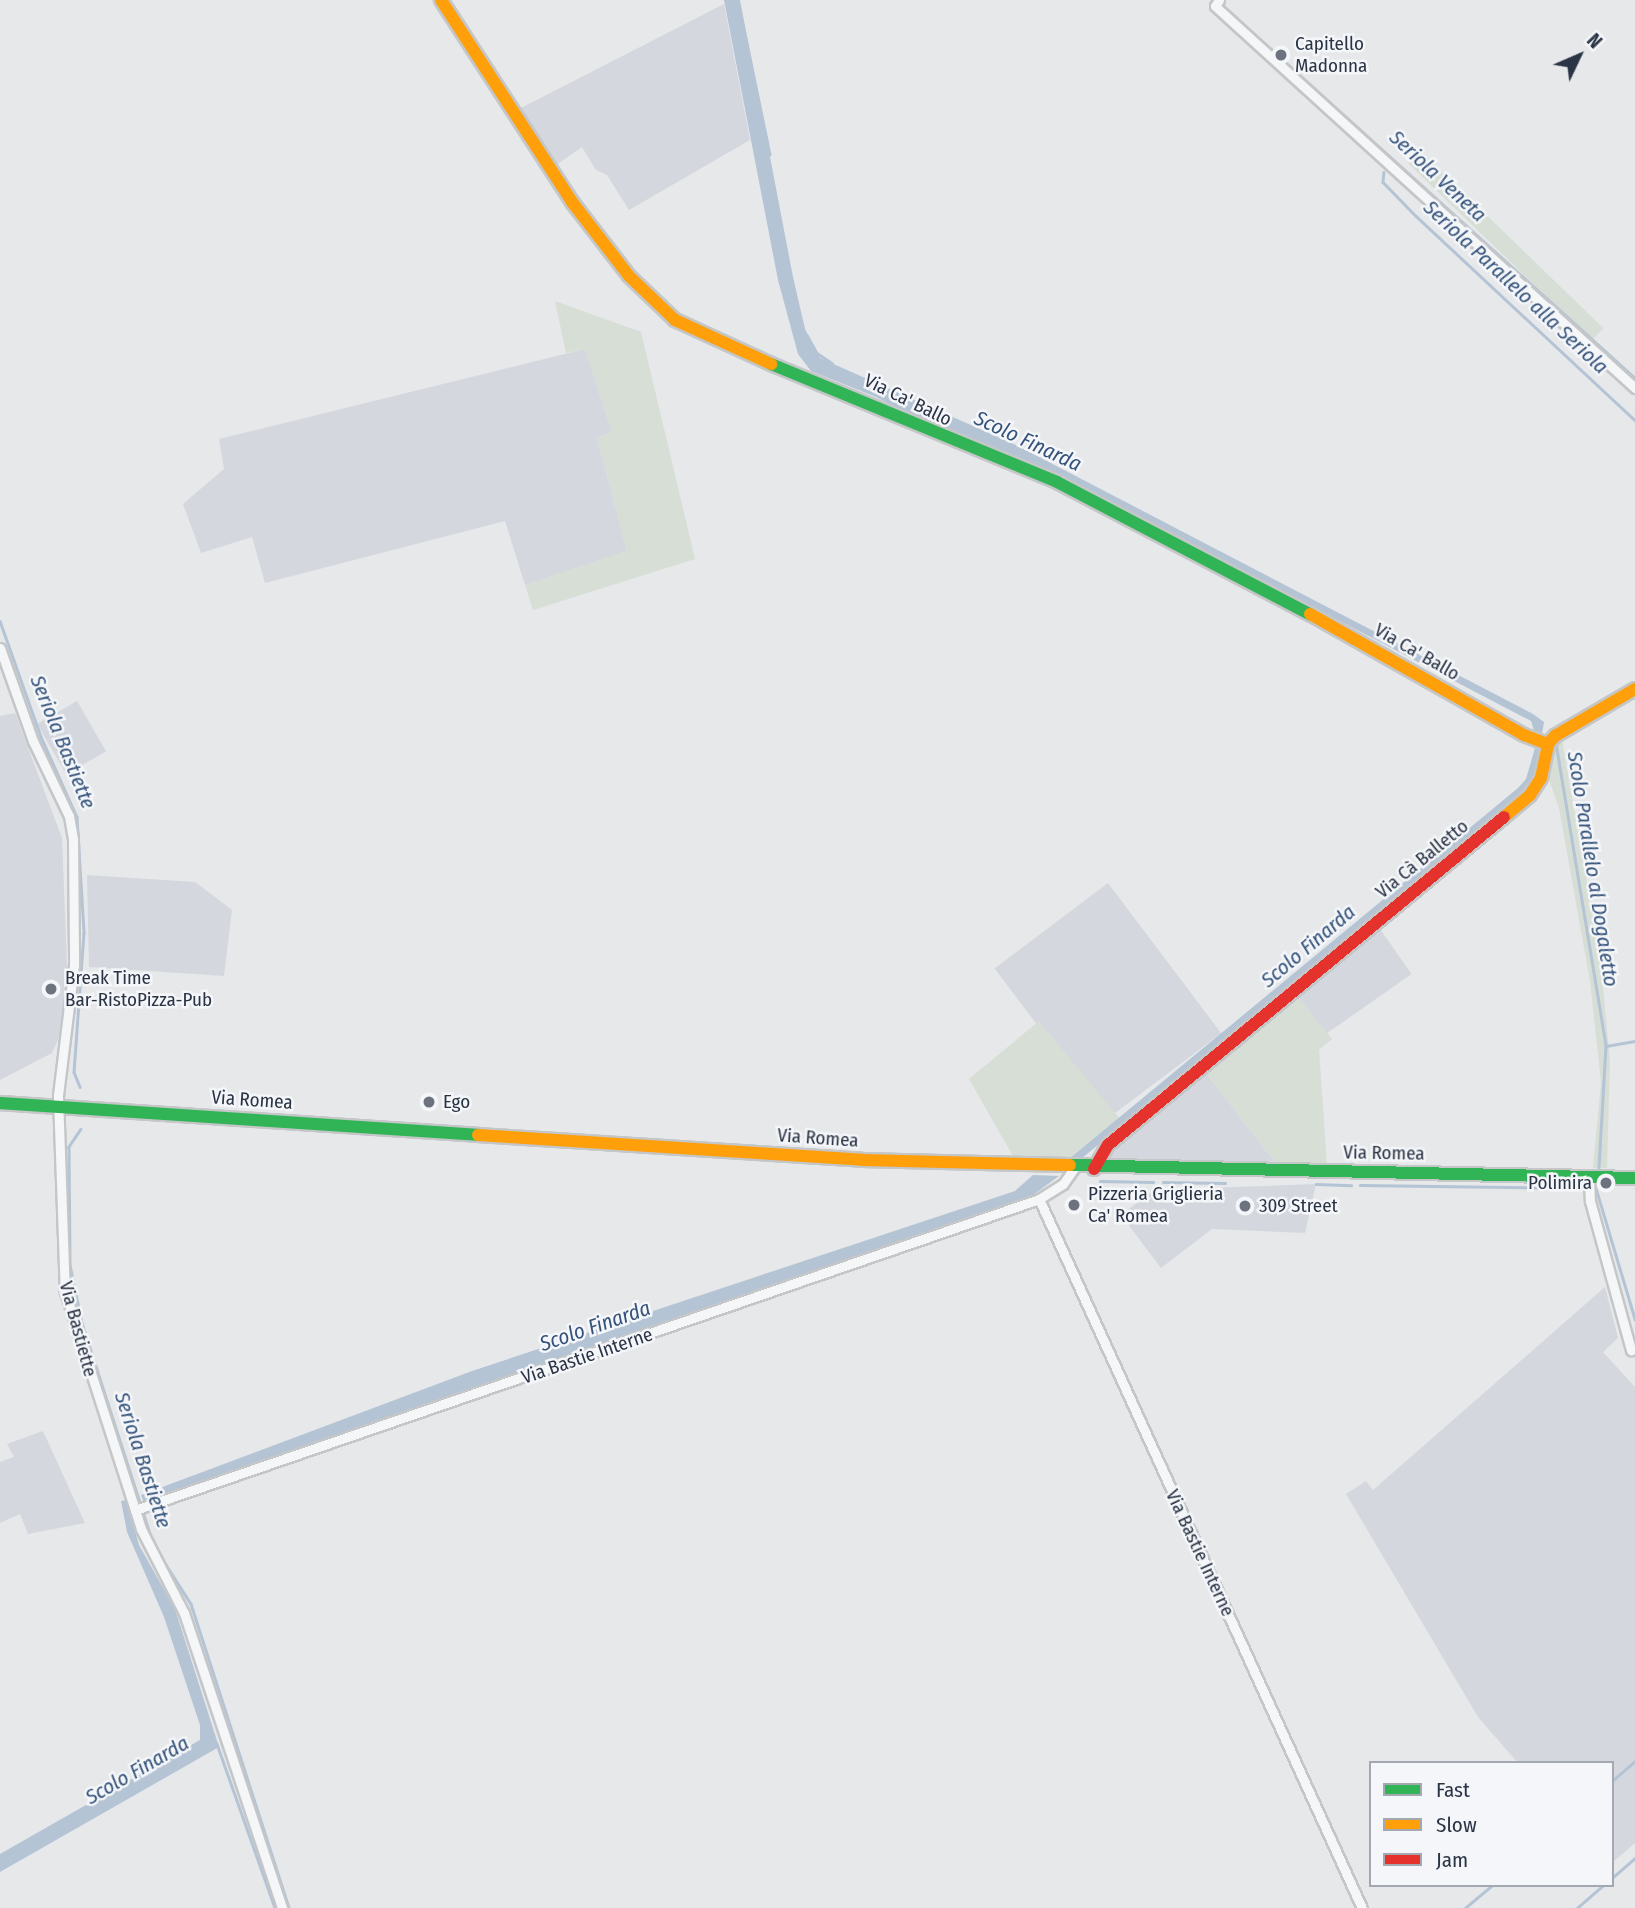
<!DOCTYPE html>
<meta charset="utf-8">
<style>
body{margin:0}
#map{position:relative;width:1635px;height:1908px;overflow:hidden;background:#e6e8ea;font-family:"Fira Sans Condensed",sans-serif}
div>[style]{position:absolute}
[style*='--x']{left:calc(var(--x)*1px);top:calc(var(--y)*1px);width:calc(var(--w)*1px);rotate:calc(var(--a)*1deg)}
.built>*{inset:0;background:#d4d7dd;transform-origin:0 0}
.green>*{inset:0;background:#d6ded6;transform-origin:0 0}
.water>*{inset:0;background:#b4c4d5}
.stream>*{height:2.5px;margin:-1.25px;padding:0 1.25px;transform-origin:1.25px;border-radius:1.25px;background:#b4c4d5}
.roads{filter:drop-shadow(2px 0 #c4c6c8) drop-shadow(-2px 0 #c4c6c8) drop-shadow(0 2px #c4c6c8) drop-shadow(0 -2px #c4c6c8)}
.street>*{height:9px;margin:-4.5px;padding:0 4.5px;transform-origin:4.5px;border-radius:4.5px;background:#f5f6f7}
.fast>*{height:12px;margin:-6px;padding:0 6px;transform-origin:6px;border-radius:6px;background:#30b455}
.slow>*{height:12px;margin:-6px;padding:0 6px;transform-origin:6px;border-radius:6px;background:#ff9f0a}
.jam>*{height:12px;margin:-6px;padding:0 6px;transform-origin:6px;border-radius:6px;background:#e5322d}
.dots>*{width:19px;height:19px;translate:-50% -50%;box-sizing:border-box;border:4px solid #f4f6f9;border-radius:50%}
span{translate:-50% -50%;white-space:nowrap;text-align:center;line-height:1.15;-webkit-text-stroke:5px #f4f6f9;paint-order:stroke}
.poi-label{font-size:19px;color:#2b3445}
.left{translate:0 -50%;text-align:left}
.right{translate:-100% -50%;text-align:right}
.street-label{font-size:19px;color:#2b3445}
.water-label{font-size:21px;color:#34527a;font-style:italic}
.legend{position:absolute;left:1369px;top:1761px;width:245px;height:126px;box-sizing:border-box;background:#f4f6f9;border:2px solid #a4a8b1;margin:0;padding:9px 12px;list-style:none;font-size:21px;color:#2b3445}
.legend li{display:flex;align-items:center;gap:14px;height:35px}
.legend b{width:35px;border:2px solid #a4a8b1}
.north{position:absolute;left:1544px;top:21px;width:70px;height:70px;-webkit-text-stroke:5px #f4f6f9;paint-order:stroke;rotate:46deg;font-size:19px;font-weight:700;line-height:28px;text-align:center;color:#2b3445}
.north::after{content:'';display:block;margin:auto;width:24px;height:32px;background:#2b3445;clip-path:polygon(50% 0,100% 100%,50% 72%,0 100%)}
</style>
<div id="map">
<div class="built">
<i style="clip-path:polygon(724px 4px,750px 140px,629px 210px,607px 175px,596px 170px,582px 147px,555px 166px,517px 110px)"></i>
<i style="clip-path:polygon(585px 349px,612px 432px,597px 438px,627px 551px,525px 585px,505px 521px,265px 583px,252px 537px,201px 553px,183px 504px,224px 469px,219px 439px)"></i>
<i style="left:77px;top:701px;width:58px;height:46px;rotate:60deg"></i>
<i style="clip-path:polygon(15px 713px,62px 838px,67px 966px,60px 1035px,52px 1053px,0 1080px,0 716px)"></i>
<i style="clip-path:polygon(87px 875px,195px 882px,232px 910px,224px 976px,89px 967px)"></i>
<i style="left:1108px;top:883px;width:188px;height:142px;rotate:53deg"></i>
<i style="left:1380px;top:929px;width:55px;height:106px;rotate:55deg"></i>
<i style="clip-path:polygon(1206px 1073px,1277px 1165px,1100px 1160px)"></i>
<i style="clip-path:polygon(1316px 1184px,1305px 1233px,1212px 1229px,1161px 1268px,1121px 1215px,1154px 1190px)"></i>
<i style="clip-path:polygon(1605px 1287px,1618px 1338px,1603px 1352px,1635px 1387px,1635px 1843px,1612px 1863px,1612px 1763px,1518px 1763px,1478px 1717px,1346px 1494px,1366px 1481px,1373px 1490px)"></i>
<i style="clip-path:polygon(43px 1431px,85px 1523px,28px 1534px,20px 1514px,0 1523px,0 1462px,14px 1457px,7px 1444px)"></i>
</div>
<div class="green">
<i style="left:1420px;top:151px;width:255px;height:17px;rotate:44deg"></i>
<i style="clip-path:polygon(555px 301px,641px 332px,695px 559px,533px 610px,525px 585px,627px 551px,597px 438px,612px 432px,585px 349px,566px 353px)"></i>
<i style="clip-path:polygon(1562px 740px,1600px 956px,1610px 1060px,1607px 1168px,1593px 1168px,1601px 1082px,1590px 981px,1559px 808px,1548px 777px,1551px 747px)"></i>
<i style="clip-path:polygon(1298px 996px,1332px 1039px,1319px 1050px,1327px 1166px,1277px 1165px,1206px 1073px)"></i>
<i style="clip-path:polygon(1039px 1021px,1120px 1119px,1069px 1159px,1013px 1156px,969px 1079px)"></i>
</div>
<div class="water">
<i style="clip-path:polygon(724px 0,740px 0,793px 277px,805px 329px,820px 358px,1018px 446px,1533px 714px,1544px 722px,1542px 734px,1535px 734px,1531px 721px,1087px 489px,949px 435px,876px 397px,811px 371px,798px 354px,778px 280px)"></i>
<i style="clip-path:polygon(1535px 748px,1541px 750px,1536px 773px,1518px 796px,1081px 1159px,1069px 1159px,1518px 788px,1526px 779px)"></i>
<i style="clip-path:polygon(1033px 1175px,1059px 1176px,1033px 1195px,144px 1503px,141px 1495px,472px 1371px,1015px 1191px)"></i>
<i style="clip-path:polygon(126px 1500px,139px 1545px,175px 1609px,219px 1747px,0 1872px,0 1854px,200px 1740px,200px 1725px,164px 1617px,127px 1532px,121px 1501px)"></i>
</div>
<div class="stream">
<i style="--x:1221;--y:4;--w:558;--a:42.09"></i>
<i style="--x:743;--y:24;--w:133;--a:78.3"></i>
<i style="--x:1384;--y:172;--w:10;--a:96"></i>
<i style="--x:1383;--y:182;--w:47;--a:45.9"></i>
<i style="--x:1416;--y:216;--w:299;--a:43"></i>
<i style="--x:807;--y:335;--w:21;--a:61"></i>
<i style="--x:817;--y:353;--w:18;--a:34"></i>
<i style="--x:0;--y:621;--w:123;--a:70.5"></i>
<i style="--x:41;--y:737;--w:88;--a:65.8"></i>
<i style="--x:77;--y:817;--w:116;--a:86.5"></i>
<i style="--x:84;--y:933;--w:139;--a:94.1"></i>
<i style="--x:74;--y:1072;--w:16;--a:68"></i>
<i style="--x:1556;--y:743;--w:307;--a:80.6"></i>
<i style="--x:1606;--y:1046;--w:122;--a:93.3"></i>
<i style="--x:1606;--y:1046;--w:29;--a:-10"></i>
<i style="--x:81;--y:1129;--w:22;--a:124"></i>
<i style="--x:69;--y:1147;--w:118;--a:89.5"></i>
<i style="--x:70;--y:1265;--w:59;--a:78.3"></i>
<i style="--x:82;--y:1323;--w:231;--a:72.1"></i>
<i style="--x:1100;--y:1181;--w:53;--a:1.1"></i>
<i style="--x:1163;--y:1182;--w:62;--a:0.9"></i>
<i style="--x:1316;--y:1184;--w:35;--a:2"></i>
<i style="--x:1360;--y:1185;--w:225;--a:0.8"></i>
<i style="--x:1596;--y:1188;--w:137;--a:73.4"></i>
<i style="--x:156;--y:1549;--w:65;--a:57.5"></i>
<i style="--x:191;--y:1604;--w:319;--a:72.1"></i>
<i style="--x:217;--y:1744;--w:174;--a:70.5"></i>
<i style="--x:1612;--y:1781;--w:30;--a:-41"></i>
<i style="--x:1612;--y:1878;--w:30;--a:-41"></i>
<i style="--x:1465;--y:1908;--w:35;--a:-40"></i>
<i style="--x:1577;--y:1908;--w:35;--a:-41"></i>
</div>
<div class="roads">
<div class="street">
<i style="--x:1219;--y:0;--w:7;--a:124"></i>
<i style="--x:1215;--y:6;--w:568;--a:42.29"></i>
<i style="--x:0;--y:648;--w:99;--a:70.5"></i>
<i style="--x:33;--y:741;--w:83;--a:64.4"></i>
<i style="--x:69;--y:816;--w:23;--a:80"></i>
<i style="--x:73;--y:839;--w:126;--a:89.5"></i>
<i style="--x:74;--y:965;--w:132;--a:97"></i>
<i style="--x:58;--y:1096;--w:196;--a:88"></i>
<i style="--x:65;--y:1292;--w:249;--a:72.2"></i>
<i style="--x:141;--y:1529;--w:94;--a:62.9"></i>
<i style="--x:184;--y:1613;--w:311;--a:71.6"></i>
<i style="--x:1589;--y:1177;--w:24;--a:88"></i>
<i style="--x:1590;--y:1201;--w:155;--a:74.6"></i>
<i style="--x:1039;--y:1199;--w:779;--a:65.51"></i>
<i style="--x:135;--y:1510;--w:956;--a:-18.98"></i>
<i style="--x:1039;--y:1199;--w:28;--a:-32"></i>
<i style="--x:1063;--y:1184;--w:19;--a:-55"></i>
</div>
<div class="fast">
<i style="--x:771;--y:364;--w:309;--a:22.4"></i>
<i style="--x:1057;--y:482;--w:285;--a:27.6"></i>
<i style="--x:0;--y:1103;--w:479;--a:3.8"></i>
<i style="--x:1070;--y:1165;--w:565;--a:1.32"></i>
</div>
<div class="slow">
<i style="--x:441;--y:0;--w:241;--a:57"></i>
<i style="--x:572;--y:202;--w:93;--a:52.4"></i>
<i style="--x:629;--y:276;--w:64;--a:43.7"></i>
<i style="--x:675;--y:320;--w:106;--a:24.6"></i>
<i style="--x:1310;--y:614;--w:246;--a:29.5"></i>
<i style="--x:1524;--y:735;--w:26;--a:21"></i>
<i style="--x:1504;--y:817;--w:34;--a:-40"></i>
<i style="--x:1530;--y:795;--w:20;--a:-57"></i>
<i style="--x:1541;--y:778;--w:35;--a:-78"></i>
<i style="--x:1548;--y:744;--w:11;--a:-49"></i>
<i style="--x:1555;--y:736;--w:93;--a:-30.4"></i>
<i style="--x:478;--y:1135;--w:385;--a:3.7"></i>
<i style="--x:862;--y:1160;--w:208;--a:1.4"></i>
</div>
<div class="jam">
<i style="--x:1094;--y:1169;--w:28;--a:-60"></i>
<i style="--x:1108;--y:1145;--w:514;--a:-39.63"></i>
</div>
</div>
<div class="dots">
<i style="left:1281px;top:55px;background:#6c737f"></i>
<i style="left:51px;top:989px;background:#6c737f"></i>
<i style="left:429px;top:1102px;background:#6c737f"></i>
<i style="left:1606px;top:1183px;background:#6c737f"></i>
<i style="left:1074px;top:1205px;background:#6c737f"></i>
<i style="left:1245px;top:1206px;background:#6c737f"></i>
</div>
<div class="poi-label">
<span class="left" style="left:1295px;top:55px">Capitello<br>Madonna</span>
<span class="left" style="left:65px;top:989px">Break Time<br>Bar-RistoPizza-Pub</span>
<span class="left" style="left:443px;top:1102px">Ego</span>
<span class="right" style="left:1592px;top:1183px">Polimira</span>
<span class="left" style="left:1088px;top:1205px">Pizzeria Griglieria<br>Ca' Romea</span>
<span class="left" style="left:1259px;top:1206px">309 Street</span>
</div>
<div class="street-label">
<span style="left:908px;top:400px;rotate:26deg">Via Ca' Ballo</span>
<span style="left:1417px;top:652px;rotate:30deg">Via Ca' Ballo</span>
<span style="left:1422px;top:859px;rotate:-39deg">Via Cà Balletto</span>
<span style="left:252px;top:1100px;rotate:4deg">Via Romea</span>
<span style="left:818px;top:1138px;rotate:4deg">Via Romea</span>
<span style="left:1384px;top:1153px;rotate:1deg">Via Romea</span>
<span style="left:78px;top:1329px;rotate:75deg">Via Bastiette</span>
<span style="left:587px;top:1356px;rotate:-19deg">Via Bastie Interne</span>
<span style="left:1200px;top:1553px;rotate:65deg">Via Bastie Interne</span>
</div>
<div class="water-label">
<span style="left:1438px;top:176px;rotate:43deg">Seriola Veneta</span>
<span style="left:1516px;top:287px;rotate:43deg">Seriola Parallelo alla Seriola</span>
<span style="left:1028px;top:441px;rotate:25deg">Scolo Finarda</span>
<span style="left:63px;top:742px;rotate:68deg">Seriola Bastiette</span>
<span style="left:1593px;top:869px;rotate:81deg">Scolo Parallelo al Dogaletto</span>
<span style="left:1308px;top:946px;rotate:-40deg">Scolo Finarda</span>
<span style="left:595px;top:1326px;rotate:-19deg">Scolo Finarda</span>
<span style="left:143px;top:1460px;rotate:72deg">Seriola Bastiette</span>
<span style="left:137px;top:1770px;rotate:-30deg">Scolo Finarda</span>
</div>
<ul class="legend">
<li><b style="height:9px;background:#30b455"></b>Fast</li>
<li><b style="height:9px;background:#ff9f0a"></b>Slow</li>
<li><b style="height:9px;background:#e5322d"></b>Jam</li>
</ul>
<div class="north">N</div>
</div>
